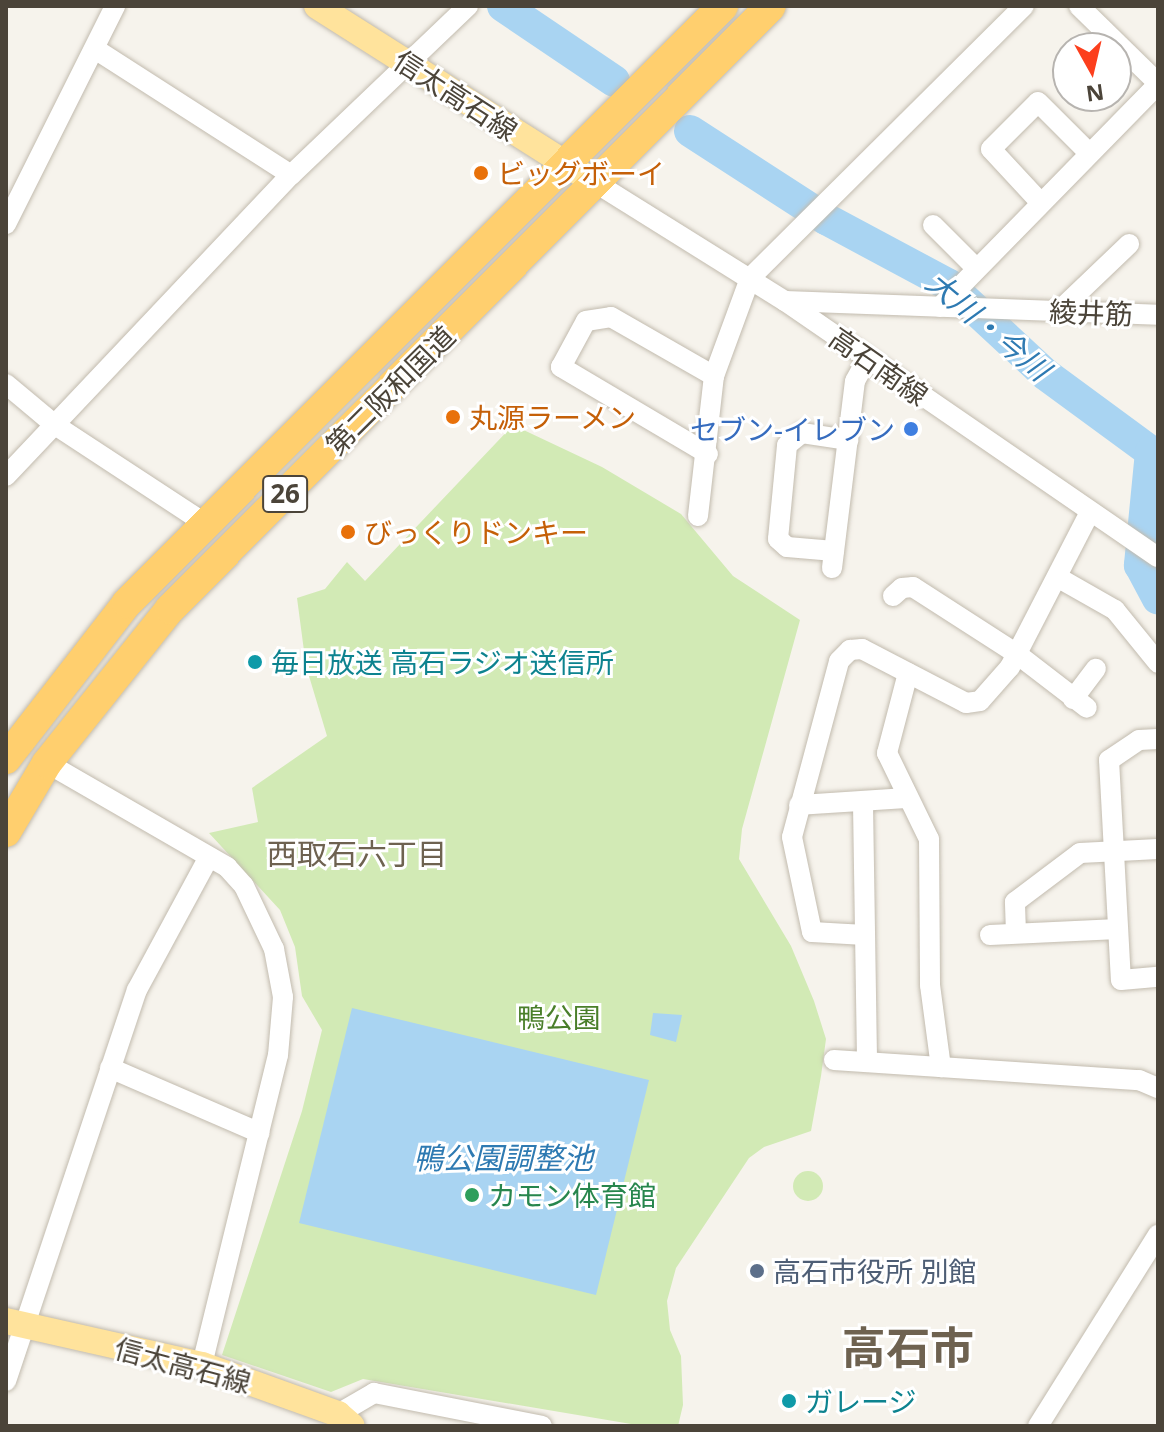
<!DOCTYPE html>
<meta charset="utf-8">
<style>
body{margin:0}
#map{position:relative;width:1164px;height:1432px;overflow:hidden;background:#f6f3ec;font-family:"Noto Sans","Noto Sans JP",sans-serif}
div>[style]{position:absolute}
.green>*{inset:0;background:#d2eab5}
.round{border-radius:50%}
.water>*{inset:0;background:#a9d4f2}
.river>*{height:32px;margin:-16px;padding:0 16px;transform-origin:16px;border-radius:16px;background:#a9d4f2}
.roads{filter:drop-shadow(0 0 2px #c2bbae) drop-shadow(0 0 2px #c2bbae)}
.minor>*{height:20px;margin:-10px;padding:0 10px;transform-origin:10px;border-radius:10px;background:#fff}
.major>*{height:26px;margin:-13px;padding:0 13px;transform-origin:13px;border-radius:13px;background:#ffe39c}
.highway>*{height:30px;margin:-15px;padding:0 15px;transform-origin:15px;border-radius:15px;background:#ffcf6e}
.dots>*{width:22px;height:22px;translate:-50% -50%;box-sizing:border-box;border:4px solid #fff;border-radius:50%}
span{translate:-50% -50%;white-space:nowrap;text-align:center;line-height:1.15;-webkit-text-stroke:6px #fff;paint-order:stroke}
.shield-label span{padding:2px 6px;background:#fff;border:2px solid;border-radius:6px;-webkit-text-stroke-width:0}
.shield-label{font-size:26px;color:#4b4439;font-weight:700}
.street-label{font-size:28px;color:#4b4439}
.food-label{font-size:28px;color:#c56008}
.left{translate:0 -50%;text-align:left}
.shop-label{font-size:28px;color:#366cbe}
.right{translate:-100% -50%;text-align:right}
.culture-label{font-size:28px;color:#0d838f}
.park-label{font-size:28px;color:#4a7f2a}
.leisure-label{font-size:28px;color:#27864d}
.service-label{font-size:28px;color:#4e5e75}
.water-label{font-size:30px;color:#2e7ab2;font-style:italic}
.neighbourhood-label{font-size:30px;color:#6e6250}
.town-label{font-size:44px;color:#6e6250;font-weight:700}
.frame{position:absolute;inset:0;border:8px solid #4b4439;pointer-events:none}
.north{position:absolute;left:1052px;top:32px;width:80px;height:80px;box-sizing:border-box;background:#fff;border:2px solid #b7b4b0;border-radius:50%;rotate:172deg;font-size:22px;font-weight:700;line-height:32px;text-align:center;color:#4b4439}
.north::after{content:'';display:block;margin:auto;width:28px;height:36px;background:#fc3f1d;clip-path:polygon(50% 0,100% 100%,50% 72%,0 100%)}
</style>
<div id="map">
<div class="green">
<i style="clip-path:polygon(513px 425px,602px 467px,681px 514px,733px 576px,800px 620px,742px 829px,739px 859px,791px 946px,814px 1001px,826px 1039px,821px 1076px,811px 1131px,764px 1147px,749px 1158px,676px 1268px,667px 1301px,670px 1330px,681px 1356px,683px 1405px,678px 1426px,643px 1426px,363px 1379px,331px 1392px,222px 1355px,302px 1111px,322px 1030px,302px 996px,295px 947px,280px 910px,209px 833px,258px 822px,252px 788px,327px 736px,306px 666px,297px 598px,325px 589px,347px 562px,365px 581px)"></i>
<i class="round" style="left:793px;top:1171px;width:30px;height:30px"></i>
</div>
<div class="water">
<i style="clip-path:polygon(352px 1008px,649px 1080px,596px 1295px,299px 1223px)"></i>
<i style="clip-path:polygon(653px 1013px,682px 1015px,676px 1042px,650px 1035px)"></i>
</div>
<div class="river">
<i style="left:503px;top:6px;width:134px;rotate:34deg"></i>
<i style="left:690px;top:131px;width:162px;rotate:32.9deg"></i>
<i style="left:826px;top:219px;width:140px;rotate:28.2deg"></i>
<i style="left:949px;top:285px;width:131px;rotate:42.8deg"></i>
<i style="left:1045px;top:374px;width:132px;rotate:36.3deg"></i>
<i style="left:1151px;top:452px;width:114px;rotate:95.6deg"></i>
<i style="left:1140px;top:565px;width:38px;rotate:62deg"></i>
</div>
<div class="roads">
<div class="minor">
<i style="left:1079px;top:6px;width:110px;rotate:44.3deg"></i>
<i style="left:95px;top:49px;width:233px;rotate:32.7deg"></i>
<i style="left:596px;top:183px;width:223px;rotate:32deg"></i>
<i style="left:785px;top:301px;width:452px;rotate:34.5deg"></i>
<i style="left:1040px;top:202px;width:72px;rotate:-132.8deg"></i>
<i style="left:991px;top:149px;width:66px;rotate:-45deg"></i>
<i style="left:1038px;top:102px;width:72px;rotate:45deg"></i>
<i style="left:6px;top:224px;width:244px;rotate:-63.4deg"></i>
<i style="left:933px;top:225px;width:59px;rotate:45deg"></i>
<i style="left:785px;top:301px;width:373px;rotate:2.1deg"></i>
<i style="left:940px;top:307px;width:312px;rotate:-45.6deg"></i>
<i style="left:1059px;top:311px;width:97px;rotate:-43.7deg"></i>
<i style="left:6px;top:384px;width:64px;rotate:39.9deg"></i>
<i style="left:55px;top:425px;width:178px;rotate:33.3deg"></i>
<i style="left:708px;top:454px;width:171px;rotate:-149.4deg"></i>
<i style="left:561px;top:367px;width:52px;rotate:-61.5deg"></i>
<i style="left:586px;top:321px;width:25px;rotate:-9deg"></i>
<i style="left:611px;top:317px;width:119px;rotate:29.8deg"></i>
<i style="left:6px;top:476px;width:415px;rotate:-46.6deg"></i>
<i style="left:291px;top:175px;width:245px;rotate:-43.7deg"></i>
<i style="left:698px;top:516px;width:141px;rotate:-83.5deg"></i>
<i style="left:714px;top:376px;width:104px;rotate:-69.8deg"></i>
<i style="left:750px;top:278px;width:386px;rotate:-44.8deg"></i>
<i style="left:834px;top:551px;width:47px;rotate:-175.1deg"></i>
<i style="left:787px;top:547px;width:12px;rotate:-138deg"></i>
<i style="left:778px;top:539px;width:94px;rotate:-84.5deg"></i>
<i style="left:787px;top:445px;width:19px;rotate:-39deg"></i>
<i style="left:802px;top:433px;width:47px;rotate:8.7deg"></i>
<i style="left:832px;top:568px;width:188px;rotate:-83deg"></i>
<i style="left:855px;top:381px;width:26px;rotate:-61deg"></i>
<i style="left:1057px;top:577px;width:67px;rotate:29.6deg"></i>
<i style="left:1115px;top:610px;width:68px;rotate:50.9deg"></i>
<i style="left:893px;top:596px;width:12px;rotate:-42deg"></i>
<i style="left:902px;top:588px;width:11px;rotate:-5deg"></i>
<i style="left:913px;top:587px;width:124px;rotate:32.8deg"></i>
<i style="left:1017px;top:654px;width:88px;rotate:37.6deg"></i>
<i style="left:908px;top:673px;width:83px;rotate:104.7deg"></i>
<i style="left:887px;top:753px;width:96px;rotate:64deg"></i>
<i style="left:929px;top:839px;width:146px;rotate:89.6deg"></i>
<i style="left:930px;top:985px;width:83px;rotate:82.4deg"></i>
<i style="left:1073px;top:699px;width:38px;rotate:-53deg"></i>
<i style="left:1158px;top:739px;width:19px;rotate:177deg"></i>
<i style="left:1139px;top:740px;width:36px;rotate:146deg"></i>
<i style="left:1109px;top:760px;width:220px;rotate:86.9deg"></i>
<i style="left:1121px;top:980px;width:37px;rotate:-5deg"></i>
<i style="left:47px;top:763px;width:208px;rotate:30deg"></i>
<i style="left:227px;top:867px;width:25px;rotate:48deg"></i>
<i style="left:244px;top:886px;width:70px;rotate:64.5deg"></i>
<i style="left:274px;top:949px;width:49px;rotate:79.4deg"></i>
<i style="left:283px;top:997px;width:58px;rotate:94.9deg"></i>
<i style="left:278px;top:1055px;width:319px;rotate:103.8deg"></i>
<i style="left:863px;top:804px;width:258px;rotate:89.1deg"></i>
<i style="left:799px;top:805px;width:109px;rotate:-3.7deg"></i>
<i style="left:1016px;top:933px;width:31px;rotate:-92deg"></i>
<i style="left:1015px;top:902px;width:81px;rotate:-37deg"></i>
<i style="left:1080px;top:853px;width:78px;rotate:-2.9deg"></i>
<i style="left:865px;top:935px;width:53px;rotate:-176.8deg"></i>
<i style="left:812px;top:932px;width:97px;rotate:-101.9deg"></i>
<i style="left:792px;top:837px;width:182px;rotate:-75deg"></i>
<i style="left:839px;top:661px;width:16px;rotate:-45deg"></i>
<i style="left:850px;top:650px;width:12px;rotate:-5deg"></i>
<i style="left:862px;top:649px;width:117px;rotate:27.4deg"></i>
<i style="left:966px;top:703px;width:14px;rotate:-8deg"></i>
<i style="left:980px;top:701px;width:45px;rotate:-48.6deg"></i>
<i style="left:1010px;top:667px;width:174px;rotate:-62.7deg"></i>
<i style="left:990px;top:935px;width:128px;rotate:-2.7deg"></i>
<i style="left:834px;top:1060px;width:306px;rotate:3.8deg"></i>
<i style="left:1139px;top:1080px;width:21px;rotate:23deg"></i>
<i style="left:110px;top:1068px;width:163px;rotate:23.4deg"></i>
<i style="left:6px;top:1381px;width:412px;rotate:-71.5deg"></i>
<i style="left:137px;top:990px;width:151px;rotate:-61.6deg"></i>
<i style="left:338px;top:1414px;width:42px;rotate:-30.3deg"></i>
<i style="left:374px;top:1393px;width:171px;rotate:11.1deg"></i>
<i style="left:1038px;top:1426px;width:226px;rotate:-57.9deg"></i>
</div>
<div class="major">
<i style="left:317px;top:6px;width:330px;rotate:32.4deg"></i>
<i style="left:6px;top:1321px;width:201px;rotate:12.7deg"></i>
<i style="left:202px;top:1365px;width:145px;rotate:19.8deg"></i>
<i style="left:338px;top:1414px;width:18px;rotate:41deg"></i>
</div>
<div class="highway">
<i style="left:6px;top:759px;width:197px;rotate:-52.2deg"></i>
<i style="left:127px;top:603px;width:844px;rotate:-45.05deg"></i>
<i style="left:6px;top:832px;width:80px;rotate:-59.3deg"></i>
<i style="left:47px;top:763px;width:197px;rotate:-51.4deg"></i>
<i style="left:170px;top:609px;width:851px;rotate:-45.1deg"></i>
</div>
</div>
<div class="dots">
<i style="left:481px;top:173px;background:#e8710a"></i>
<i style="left:453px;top:417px;background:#e8710a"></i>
<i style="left:911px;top:429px;background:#3f7fe0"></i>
<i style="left:348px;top:532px;background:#e8710a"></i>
<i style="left:255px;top:662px;background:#0f9aa8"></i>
<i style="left:472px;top:1195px;background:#2e9e5b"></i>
<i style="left:757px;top:1271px;background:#5c6f8a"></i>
<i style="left:789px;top:1401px;background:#0f9aa8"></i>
</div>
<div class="shield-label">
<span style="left:285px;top:494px">26</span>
</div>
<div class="street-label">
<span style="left:456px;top:95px;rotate:33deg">信太高石線</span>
<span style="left:1091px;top:312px;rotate:2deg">綾井筋</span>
<span style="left:879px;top:366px;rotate:35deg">高石南線</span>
<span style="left:390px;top:390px;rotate:-45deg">第二阪和国道</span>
<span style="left:183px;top:1365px;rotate:15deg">信太高石線</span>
</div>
<div class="food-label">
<span class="left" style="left:497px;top:173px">ビッグボーイ</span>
<span class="left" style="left:469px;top:417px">丸源ラーメン</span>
<span class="left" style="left:364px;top:532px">びっくりドンキー</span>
</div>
<div class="shop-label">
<span class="right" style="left:895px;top:429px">セブン-イレブン</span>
</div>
<div class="culture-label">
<span class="left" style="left:271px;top:662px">毎日放送 高石ラジオ送信所</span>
<span class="left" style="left:805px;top:1401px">ガレージ</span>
</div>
<div class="park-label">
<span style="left:559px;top:1017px">鴨公園</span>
</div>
<div class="leisure-label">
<span class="left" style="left:488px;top:1195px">カモン体育館</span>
</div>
<div class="service-label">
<span class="left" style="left:773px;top:1271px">高石市役所 別館</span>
</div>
<div class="water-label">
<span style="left:988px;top:326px;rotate:40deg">大川・今川</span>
<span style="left:503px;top:1158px">鴨公園調整池</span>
</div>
<div class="neighbourhood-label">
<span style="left:357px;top:854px">西取石六丁目</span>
</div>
<div class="town-label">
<span style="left:908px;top:1347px">高石市</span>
</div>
<div class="frame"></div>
<div class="north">N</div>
</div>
